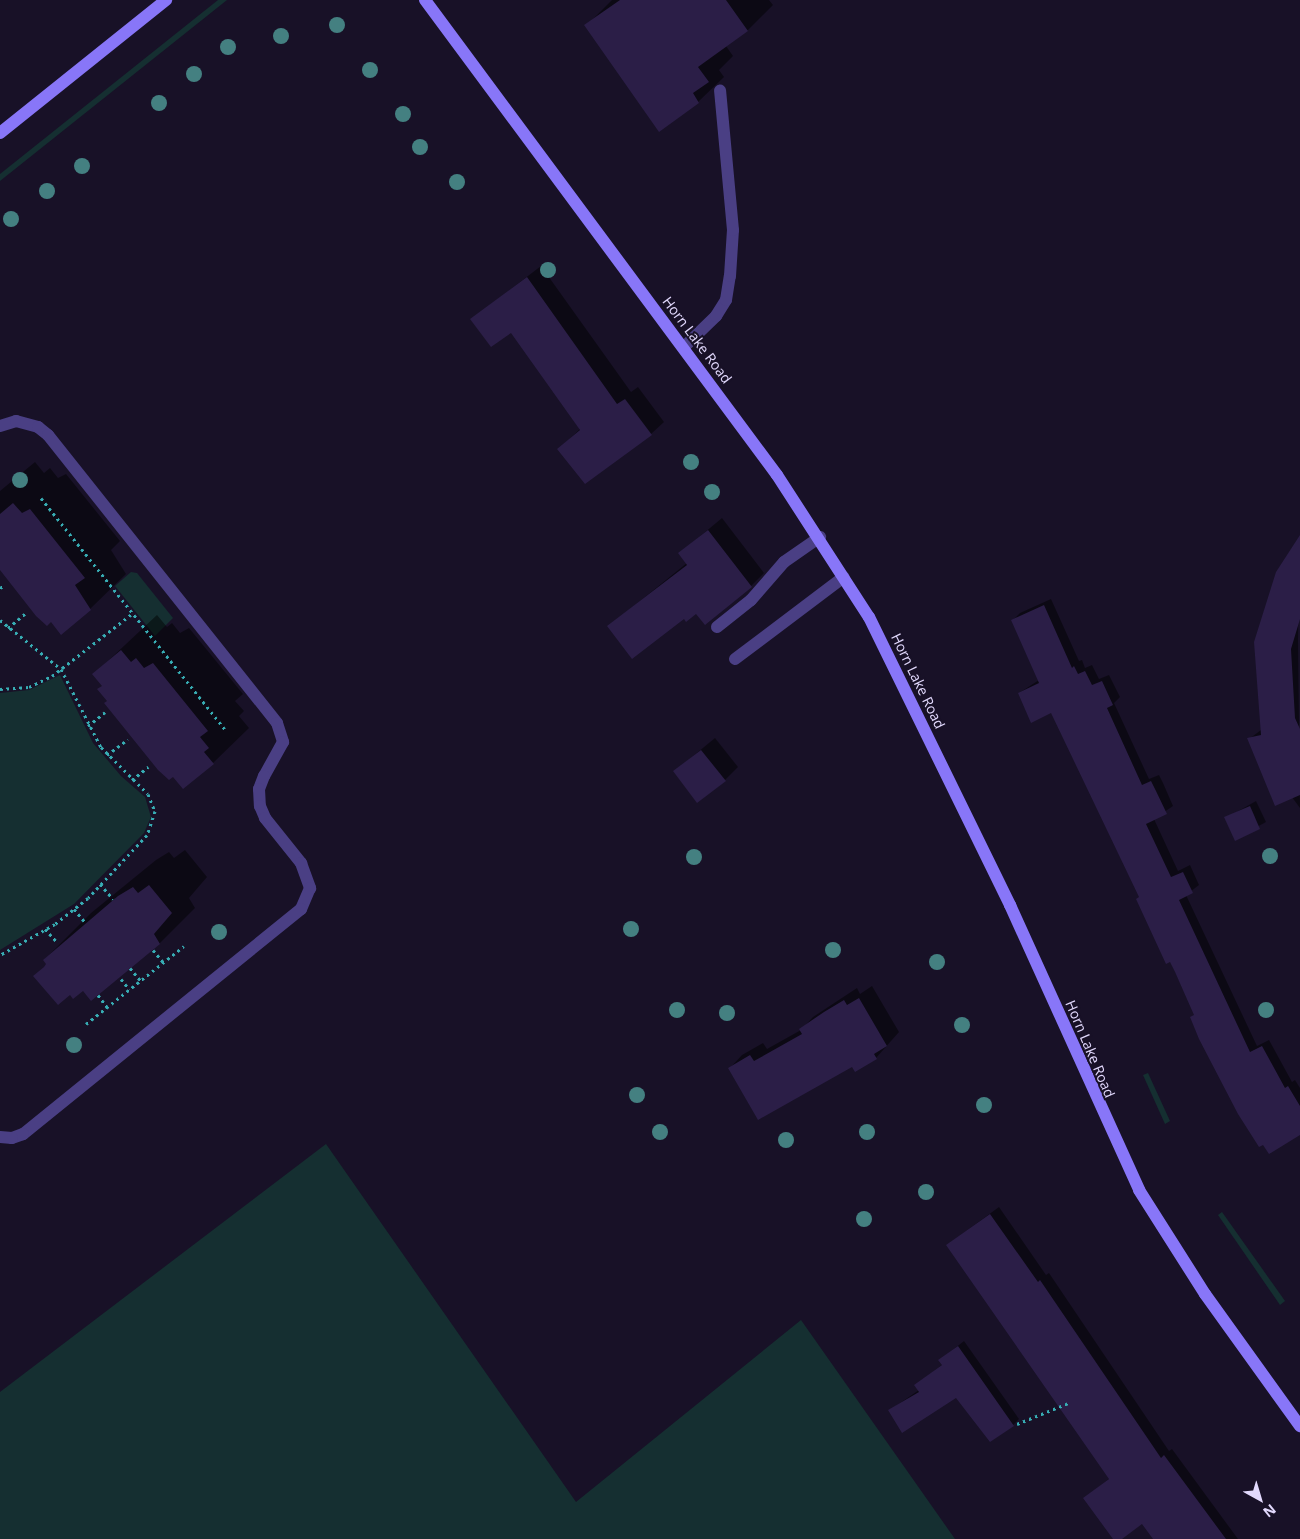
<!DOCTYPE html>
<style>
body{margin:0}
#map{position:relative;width:1300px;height:1539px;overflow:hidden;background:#181127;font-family:"Open Sans",sans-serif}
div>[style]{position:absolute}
.green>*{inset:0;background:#152f31}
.shadow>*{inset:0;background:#0007}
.building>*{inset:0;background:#2b1e47}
.path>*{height:3px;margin-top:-1.5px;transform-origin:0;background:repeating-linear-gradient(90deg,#37adb4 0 2.5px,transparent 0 6.5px)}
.lane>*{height:12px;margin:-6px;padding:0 6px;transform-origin:6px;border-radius:6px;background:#4a3f84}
.secondary>*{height:12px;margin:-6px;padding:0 6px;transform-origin:6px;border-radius:6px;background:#8876f8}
.trees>*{width:16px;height:16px;margin:-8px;border-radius:50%;background:#448081}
span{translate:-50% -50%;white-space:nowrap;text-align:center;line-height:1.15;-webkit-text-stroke:4px #181127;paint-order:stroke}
.street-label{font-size:14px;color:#e2d9fd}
.north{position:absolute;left:1235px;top:1474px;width:50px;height:50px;-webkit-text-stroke:4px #181127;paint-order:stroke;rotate:141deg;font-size:14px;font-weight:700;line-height:20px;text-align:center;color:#e2d9fd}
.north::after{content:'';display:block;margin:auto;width:18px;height:22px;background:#e2d9fd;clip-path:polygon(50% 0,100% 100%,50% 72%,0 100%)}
</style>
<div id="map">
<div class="green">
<i style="clip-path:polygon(218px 0,227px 0,0 181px,0 174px)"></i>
<i style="clip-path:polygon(131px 572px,137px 573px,173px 618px,155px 636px,115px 586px)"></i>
<i style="clip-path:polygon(60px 675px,93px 743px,121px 776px,145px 797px,151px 817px,144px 833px,74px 904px,0 950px,0 693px,29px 690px)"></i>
<i style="clip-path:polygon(1148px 1073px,1170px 1121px,1165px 1124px,1143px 1075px)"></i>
<i style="clip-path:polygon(326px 1144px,576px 1502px,801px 1320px,955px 1539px,0 1539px,0 1392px)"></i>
<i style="clip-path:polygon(1222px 1212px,1285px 1301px,1280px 1305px,1218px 1215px)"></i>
</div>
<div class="shadow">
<i style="clip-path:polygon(612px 0,769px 0,773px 5px,748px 30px,726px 46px,733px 56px,719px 70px,724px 77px,698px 102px,659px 131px,586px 26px)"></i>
<i style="clip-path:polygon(541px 266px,631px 392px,638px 387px,664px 422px,651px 434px,559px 449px,580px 429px,511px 331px,472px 319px)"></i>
<i style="clip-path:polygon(35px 462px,44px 473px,50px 468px,58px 478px,66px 474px,120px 541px,111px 550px,126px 574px,90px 609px,0 566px,0 491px)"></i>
<i style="clip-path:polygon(722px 518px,764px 573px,751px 586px,705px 624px,696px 612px,684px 618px,609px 626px,687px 563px,680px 553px)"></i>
<i style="clip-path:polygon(1300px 536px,1298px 640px,1300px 808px,1249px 739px,1261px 730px)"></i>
<i style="clip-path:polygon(1051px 599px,1079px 661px,1082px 660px,1085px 668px,1092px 665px,1099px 679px,1109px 675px,1120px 697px,1114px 703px,1149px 779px,1159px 775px,1163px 783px,1173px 806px,1154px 819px,1178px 871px,1190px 865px,1199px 885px,1186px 895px,1257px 1046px,1269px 1040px,1292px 1082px,1295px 1080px,1300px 1088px,1300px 1134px,1195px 1014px,1052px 711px,1019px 693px,1039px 680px,1013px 620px,1020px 613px)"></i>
<i style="clip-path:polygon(157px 615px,167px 627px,172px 623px,180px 633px,189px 628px,243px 694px,235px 701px,244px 711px,239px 716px,249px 728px,213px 763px,108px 701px,103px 685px,94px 674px)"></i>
<i style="clip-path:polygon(715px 738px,738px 767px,725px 780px,675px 771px)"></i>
<i style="clip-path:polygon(1256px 801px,1266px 822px,1235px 839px,1226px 818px)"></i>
<i style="clip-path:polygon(185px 850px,207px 877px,189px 898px,195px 908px,159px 944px,83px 989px,44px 960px,91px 913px,156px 860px,169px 852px,174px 858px)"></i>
<i style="clip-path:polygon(872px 986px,899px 1032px,876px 1058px,852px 1065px,730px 1068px,742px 1055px,763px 1043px,767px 1049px,801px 1030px,813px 1017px,857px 988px,860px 994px)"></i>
<i style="clip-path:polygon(999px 1207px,1046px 1275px,1049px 1273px,1169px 1451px,1172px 1449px,1238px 1539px,1154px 1539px,1142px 1522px,1115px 1539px,1085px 1498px,1110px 1478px,947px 1245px)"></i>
<i style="clip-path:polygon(964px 1341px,1019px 1419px,1013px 1425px,956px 1397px,890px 1410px,919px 1390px,916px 1385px,943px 1364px,940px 1360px)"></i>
</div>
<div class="building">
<i style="clip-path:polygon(620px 0,726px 0,748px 31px,698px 67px,709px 82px,693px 93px,699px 103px,659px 132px,584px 25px)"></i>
<i style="clip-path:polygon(527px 277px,617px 404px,625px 399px,652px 435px,585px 484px,557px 449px,580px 430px,511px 333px,491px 347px,470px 319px)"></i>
<i style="clip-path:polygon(13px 503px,22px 513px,30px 509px,85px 578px,75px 585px,91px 610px,61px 635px,51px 622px,47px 626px,36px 616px,0 570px,0 514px)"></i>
<i style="clip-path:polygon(708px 530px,752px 587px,705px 625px,696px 614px,686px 622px,684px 619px,632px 659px,607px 626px,687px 565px,678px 553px)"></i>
<i style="clip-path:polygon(1300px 535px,1300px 619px,1291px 649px,1295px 718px,1300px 729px,1300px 795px,1275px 806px,1247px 738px,1261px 735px,1254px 642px,1276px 572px)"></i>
<i style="clip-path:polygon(1044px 605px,1072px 668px,1074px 666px,1078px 674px,1085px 671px,1092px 685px,1102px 681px,1113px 705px,1107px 708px,1142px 785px,1151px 781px,1156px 791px,1167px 814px,1146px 824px,1171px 877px,1183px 872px,1193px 893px,1179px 900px,1250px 1052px,1262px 1046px,1285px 1088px,1288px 1086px,1300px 1106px,1300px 1135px,1269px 1154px,1263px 1145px,1259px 1147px,1238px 1114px,1199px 1039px,1190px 1017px,1194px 1015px,1175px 972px,1170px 962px,1166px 964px,1136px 899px,1139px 897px,1051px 713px,1031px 723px,1018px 693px,1039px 683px,1011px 620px)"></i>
<i style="clip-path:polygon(121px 650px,131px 662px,136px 658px,144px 668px,153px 663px,208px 731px,200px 737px,209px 748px,204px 752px,214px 764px,183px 789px,173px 777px,169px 780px,158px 770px,104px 703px,107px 701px,97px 689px,102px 686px,92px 674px)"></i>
<i style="clip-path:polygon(701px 750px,726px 781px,697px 803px,673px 771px)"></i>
<i style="clip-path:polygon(1250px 806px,1260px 829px,1235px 841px,1224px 817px)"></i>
<i style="clip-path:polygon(149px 885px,172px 913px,154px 934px,160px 944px,91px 1001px,83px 991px,73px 999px,70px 995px,58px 1005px,33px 976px,44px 967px,46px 964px,43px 960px,118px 896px,133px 887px,138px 893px)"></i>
<i style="clip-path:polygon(859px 998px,887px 1046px,874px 1054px,877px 1059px,855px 1072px,852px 1067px,758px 1120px,728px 1068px,750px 1055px,754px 1061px,802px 1034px,799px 1029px,824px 1012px,844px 1000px,847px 1005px)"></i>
<i style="clip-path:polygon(990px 1214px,1038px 1282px,1040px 1280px,1161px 1458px,1164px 1455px,1226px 1539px,1153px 1539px,1142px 1524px,1122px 1539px,1113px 1539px,1083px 1498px,1109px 1479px,946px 1245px)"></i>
<i style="clip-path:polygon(958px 1346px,1014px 1426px,990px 1442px,956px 1398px,902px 1433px,888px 1410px,919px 1392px,914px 1385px,942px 1365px,938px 1360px)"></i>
</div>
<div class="path">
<i style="left:41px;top:498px;width:295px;rotate:51.5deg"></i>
<i style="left:0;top:588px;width:6px;rotate:-31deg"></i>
<i style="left:0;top:620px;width:78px;rotate:38.8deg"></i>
<i style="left:61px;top:669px;width:88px;rotate:62.9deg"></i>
<i style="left:101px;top:747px;width:66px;rotate:45deg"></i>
<i style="left:148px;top:794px;width:18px;rotate:68deg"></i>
<i style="left:155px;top:811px;width:25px;rotate:108deg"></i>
<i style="left:147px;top:835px;width:86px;rotate:133.1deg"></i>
<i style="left:88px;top:898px;width:42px;rotate:141.8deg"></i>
<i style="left:55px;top:924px;width:63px;rotate:150.6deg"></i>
<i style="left:8px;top:628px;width:25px;rotate:-40deg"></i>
<i style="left:0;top:689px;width:29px;rotate:-4deg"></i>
<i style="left:29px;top:687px;width:25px;rotate:-26deg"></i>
<i style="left:52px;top:676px;width:103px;rotate:-37.9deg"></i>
<i style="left:88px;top:726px;width:22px;rotate:-39deg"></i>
<i style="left:107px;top:755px;width:26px;rotate:-37deg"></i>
<i style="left:132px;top:780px;width:21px;rotate:-39deg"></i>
<i style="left:100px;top:884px;width:20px;rotate:49deg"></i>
<i style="left:74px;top:909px;width:16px;rotate:50deg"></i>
<i style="left:45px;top:929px;width:18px;rotate:47deg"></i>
<i style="left:153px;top:950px;width:16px;rotate:50deg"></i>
<i style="left:130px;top:968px;width:16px;rotate:50deg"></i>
<i style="left:121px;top:979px;width:13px;rotate:51deg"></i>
<i style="left:98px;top:995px;width:15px;rotate:53deg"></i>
<i style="left:86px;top:1024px;width:125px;rotate:-38.5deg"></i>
<i style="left:1017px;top:1424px;width:58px;rotate:-22.2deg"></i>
</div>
<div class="lane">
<i style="left:684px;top:347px;width:45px;rotate:-44.1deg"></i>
<i style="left:716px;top:316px;width:19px;rotate:-58deg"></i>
<i style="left:726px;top:300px;width:24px;rotate:-81deg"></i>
<i style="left:730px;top:276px;width:46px;rotate:-86.3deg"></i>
<i style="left:733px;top:230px;width:140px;rotate:-95.3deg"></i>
<i style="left:0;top:426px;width:17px;rotate:-17deg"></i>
<i style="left:16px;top:421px;width:23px;rotate:15deg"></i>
<i style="left:38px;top:427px;width:13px;rotate:39deg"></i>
<i style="left:48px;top:435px;width:368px;rotate:51.5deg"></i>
<i style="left:277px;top:723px;width:20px;rotate:72deg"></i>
<i style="left:283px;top:742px;width:39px;rotate:119deg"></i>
<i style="left:264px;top:776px;width:14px;rotate:111deg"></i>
<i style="left:259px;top:789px;width:17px;rotate:87deg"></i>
<i style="left:260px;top:806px;width:13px;rotate:67deg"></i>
<i style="left:265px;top:818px;width:58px;rotate:51.3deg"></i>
<i style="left:301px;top:863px;width:27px;rotate:70deg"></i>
<i style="left:310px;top:888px;width:23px;rotate:113deg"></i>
<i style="left:301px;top:909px;width:358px;rotate:141deg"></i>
<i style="left:23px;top:1134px;width:12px;rotate:160deg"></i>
<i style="left:12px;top:1138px;width:12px;rotate:-175deg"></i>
<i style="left:717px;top:627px;width:43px;rotate:-38.5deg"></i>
<i style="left:751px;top:600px;width:50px;rotate:-49deg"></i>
<i style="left:784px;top:562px;width:44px;rotate:-34.8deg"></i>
<i style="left:735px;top:659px;width:136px;rotate:-37deg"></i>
</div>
<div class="secondary">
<i style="left:425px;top:0;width:591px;rotate:53.46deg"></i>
<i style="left:777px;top:475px;width:169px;rotate:57.1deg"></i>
<i style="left:869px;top:617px;width:321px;rotate:63.9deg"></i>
<i style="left:1010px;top:905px;width:313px;rotate:65.6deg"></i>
<i style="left:1139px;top:1190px;width:123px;rotate:57.6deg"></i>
<i style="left:1205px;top:1294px;width:163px;rotate:54.3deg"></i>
<i style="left:0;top:133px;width:213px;rotate:-38.7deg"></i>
</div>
<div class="trees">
<i style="left:337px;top:25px"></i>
<i style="left:281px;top:36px"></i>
<i style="left:228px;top:47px"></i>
<i style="left:370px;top:70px"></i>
<i style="left:194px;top:74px"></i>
<i style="left:159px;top:103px"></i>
<i style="left:403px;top:114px"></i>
<i style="left:420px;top:147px"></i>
<i style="left:82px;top:166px"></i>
<i style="left:457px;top:182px"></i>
<i style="left:47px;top:191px"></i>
<i style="left:11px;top:219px"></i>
<i style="left:548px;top:270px"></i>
<i style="left:691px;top:462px"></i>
<i style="left:20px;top:480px"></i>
<i style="left:712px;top:492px"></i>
<i style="left:1270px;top:856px"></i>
<i style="left:694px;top:857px"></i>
<i style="left:631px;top:929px"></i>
<i style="left:219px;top:932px"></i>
<i style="left:833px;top:950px"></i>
<i style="left:937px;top:962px"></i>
<i style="left:677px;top:1010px"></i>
<i style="left:1266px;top:1010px"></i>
<i style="left:727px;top:1013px"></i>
<i style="left:962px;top:1025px"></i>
<i style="left:74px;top:1045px"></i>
<i style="left:637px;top:1095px"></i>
<i style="left:984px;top:1105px"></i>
<i style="left:660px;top:1132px"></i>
<i style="left:867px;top:1132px"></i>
<i style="left:786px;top:1140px"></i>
<i style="left:926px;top:1192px"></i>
<i style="left:864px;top:1219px"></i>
</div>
<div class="street-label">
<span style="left:697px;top:340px;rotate:53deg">Horn Lake Road</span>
<span style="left:918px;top:681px;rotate:64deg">Horn Lake Road</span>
<span style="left:1090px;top:1049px;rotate:67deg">Horn Lake Road</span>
</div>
<div class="north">N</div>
</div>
